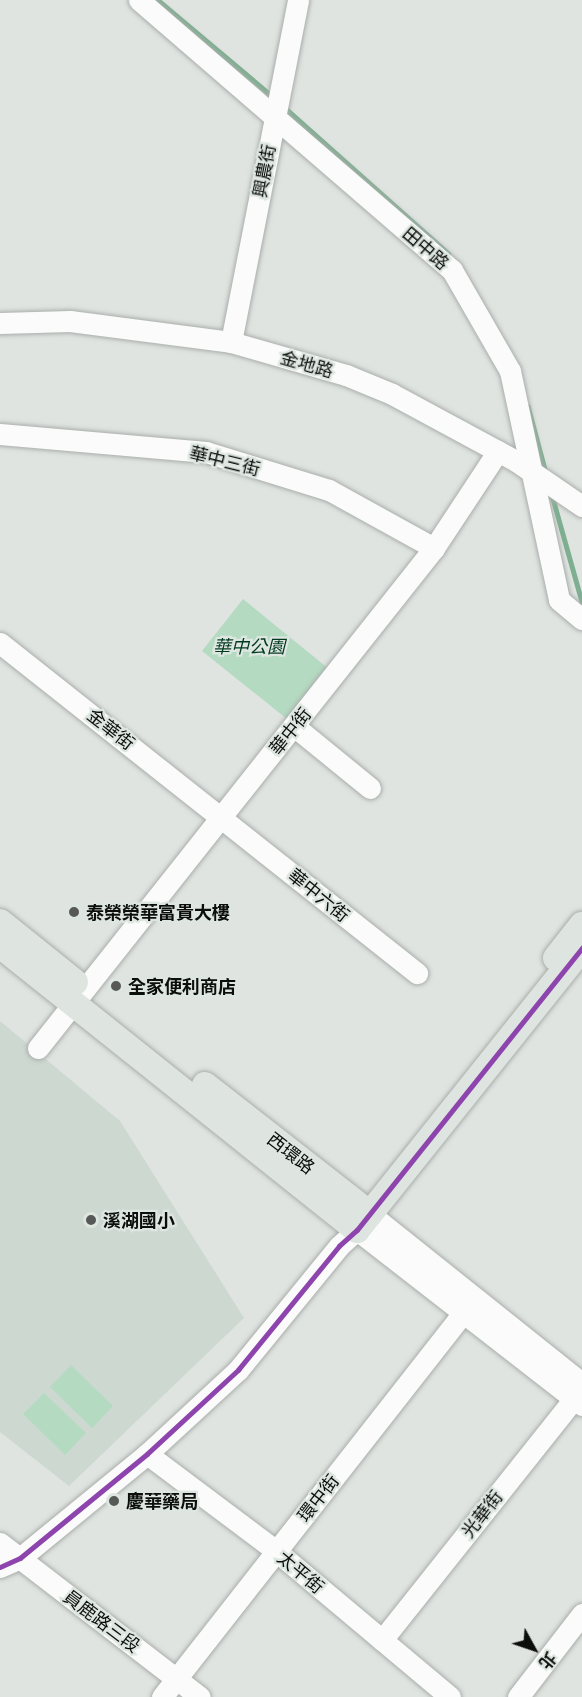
<!DOCTYPE html>
<meta charset="utf-8">
<style>
body{margin:0}
#map{position:relative;width:582px;height:1697px;overflow:hidden;background:#dfe4e1;font-family:"PT Serif","Noto Sans TC",serif}
div>[style]{position:absolute}
.built>*{inset:0;background:#cdd8d1}
.green>*{inset:0;background:#b5dac2}
.stream>*{height:4.5px;margin:-2.25px;padding:0 2.25px;transform-origin:2.25px;border-radius:2.25px;background:#7daf90}
.roads{filter:drop-shadow(0 0 2px #aaaeab) drop-shadow(0 0 2px #aaaeab)}
.minor>*{height:21px;margin:-10.5px;padding:0 10.5px;transform-origin:10.5px;border-radius:10.5px;background:#fafbfa}
.major>*{height:26px;margin:-13px;padding:0 13px;transform-origin:13px;border-radius:13px;background:#dee4e0}
.bus-1>*{height:4.5px;margin:-2.25px;padding:0 2.25px;transform-origin:2.25px;border-radius:2.25px;background:#8e44ad}
.dots>*{width:16px;height:16px;translate:-50% -50%;box-sizing:border-box;border:3px solid #dde6e0;border-radius:50%}
span{translate:-50% -50%;white-space:nowrap;text-align:center;line-height:1.15;-webkit-text-stroke:4.5px #dde6e0;paint-order:stroke}
.street-label{font-size:18px;color:#0c0e0c}
.park-label{font-size:18px;color:#00391d;font-style:italic}
.poi-label{font-size:18px;color:#0c0e0c;font-weight:700}
.left{translate:0 -50%;text-align:left}
.north{position:absolute;left:504px;top:1619px;width:60px;height:60px;-webkit-text-stroke:4px #dde6e0;paint-order:stroke;rotate:130deg;font-size:16px;font-weight:700;line-height:24px;text-align:center;color:#0c0e0c}
.north::after{content:'';display:block;margin:auto;width:21px;height:27px;background:#0c0e0c;clip-path:polygon(50% 0,100% 100%,50% 72%,0 100%)}
</style>
<div id="map">
<div class="built">
<i style="clip-path:polygon(0 1021px,120px 1121px,244px 1318px,69px 1486px,0 1432px)"></i>
</div>
<div class="green">
<i style="clip-path:polygon(243px 599px,329px 669px,287px 719px,202px 651px)"></i>
<i style="clip-path:polygon(71px 1365px,113px 1406px,92px 1428px,50px 1387px)"></i>
<i style="clip-path:polygon(44px 1393px,86px 1433px,65px 1455px,23px 1414px)"></i>
</div>
<div class="stream">
<i style="left:158px;top:0;width:150px;rotate:40.1deg"></i>
<i style="left:284px;top:107px;width:220px;rotate:41.7deg"></i>
<i style="left:528px;top:406px;width:69px;rotate:75deg"></i>
<i style="left:552px;top:495px;width:111px;rotate:74.3deg"></i>
</div>
<div class="roads">
<div class="minor">
<i style="left:139px;top:0;width:413px;rotate:40.8deg"></i>
<i style="left:452px;top:270px;width:116px;rotate:60.1deg"></i>
<i style="left:510px;top:371px;width:234px;rotate:77.9deg"></i>
<i style="left:559px;top:600px;width:30px;rotate:40deg"></i>
<i style="left:0;top:323px;width:70px;rotate:-1.6deg"></i>
<i style="left:70px;top:321px;width:162px;rotate:7.4deg"></i>
<i style="left:231px;top:342px;width:120px;rotate:16deg"></i>
<i style="left:346px;top:375px;width:50px;rotate:22.4deg"></i>
<i style="left:392px;top:394px;width:141px;rotate:28.4deg"></i>
<i style="left:516px;top:461px;width:80px;rotate:34.3deg"></i>
<i style="left:231px;top:342px;width:349px;rotate:-78.9deg"></i>
<i style="left:0;top:434px;width:207px;rotate:5deg"></i>
<i style="left:206px;top:452px;width:129px;rotate:17.2deg"></i>
<i style="left:329px;top:490px;width:120px;rotate:28.9deg"></i>
<i style="left:0;top:643px;width:532px;rotate:38.36deg"></i>
<i style="left:294px;top:726px;width:98px;rotate:39.2deg"></i>
<i style="left:38px;top:1048px;width:638px;rotate:-51.62deg"></i>
<i style="left:434px;top:548px;width:116px;rotate:-56.6deg"></i>
<i style="left:370px;top:1214px;width:271px;rotate:38.6deg"></i>
<i style="left:147px;top:1454px;width:161px;rotate:36.9deg"></i>
<i style="left:276px;top:1551px;width:227px;rotate:40deg"></i>
<i style="left:0;top:1543px;width:252px;rotate:37.6deg"></i>
<i style="left:0;top:1567px;width:22px;rotate:-24deg"></i>
<i style="left:20px;top:1558px;width:164px;rotate:-39.3deg"></i>
<i style="left:147px;top:1454px;width:124px;rotate:-42.7deg"></i>
<i style="left:238px;top:1370px;width:160px;rotate:-50.8deg"></i>
<i style="left:339px;top:1246px;width:24px;rotate:-42deg"></i>
<i style="left:357px;top:1230px;width:285px;rotate:37.9deg"></i>
<i style="left:382px;top:1640px;width:321px;rotate:-51.5deg"></i>
<i style="left:162px;top:1697px;width:506px;rotate:-51.91deg"></i>
<i style="left:518px;top:1697px;width:105px;rotate:-52.4deg"></i>
</div>
<div class="major">
<i style="left:0;top:922px;width:96px;rotate:38.7deg"></i>
<i style="left:0;top:945px;width:457px;rotate:38.6deg"></i>
<i style="left:357px;top:1230px;width:361px;rotate:-51.4deg"></i>
<i style="left:556px;top:958px;width:42px;rotate:-51.8deg"></i>
<i style="left:205px;top:1085px;width:209px;rotate:38deg"></i>
</div>
</div>
<div class="bus-1">
<i style="left:0;top:1567px;width:22px;rotate:-24deg"></i>
<i style="left:20px;top:1558px;width:164px;rotate:-39.3deg"></i>
<i style="left:147px;top:1454px;width:124px;rotate:-42.7deg"></i>
<i style="left:238px;top:1370px;width:160px;rotate:-50.8deg"></i>
<i style="left:339px;top:1246px;width:24px;rotate:-42deg"></i>
<i style="left:357px;top:1230px;width:361px;rotate:-51.4deg"></i>
</div>
<div class="dots">
<i style="left:74px;top:912px;background:#565957"></i>
<i style="left:116px;top:986px;background:#565957"></i>
<i style="left:91px;top:1220px;background:#565957"></i>
<i style="left:114px;top:1501px;background:#565957"></i>
</div>
<div class="street-label">
<span style="left:264px;top:171px;rotate:-79deg">興農街</span>
<span style="left:426px;top:248px;rotate:41deg">田中路</span>
<span style="left:307px;top:364px;rotate:16deg">金地路</span>
<span style="left:225px;top:461px;rotate:14deg">華中三街</span>
<span style="left:111px;top:729px;rotate:38deg">金華街</span>
<span style="left:290px;top:731px;rotate:-51deg">華中街</span>
<span style="left:319px;top:895px;rotate:39deg">華中六街</span>
<span style="left:291px;top:1153px;rotate:38deg">西環路</span>
<span style="left:318px;top:1498px;rotate:-52deg">環中街</span>
<span style="left:482px;top:1514px;rotate:-52deg">光華街</span>
<span style="left:301px;top:1572px;rotate:40deg">太平街</span>
<span style="left:102px;top:1621px;rotate:37deg">員鹿路三段</span>
</div>
<div class="park-label">
<span style="left:249px;top:646px">華中公園</span>
</div>
<div class="poi-label">
<span class="left" style="left:86px;top:912px">泰榮榮華富貴大樓</span>
<span class="left" style="left:128px;top:986px">全家便利商店</span>
<span class="left" style="left:103px;top:1220px">溪湖國小</span>
<span class="left" style="left:126px;top:1501px">慶華藥局</span>
</div>
<div class="north">北</div>
</div>
